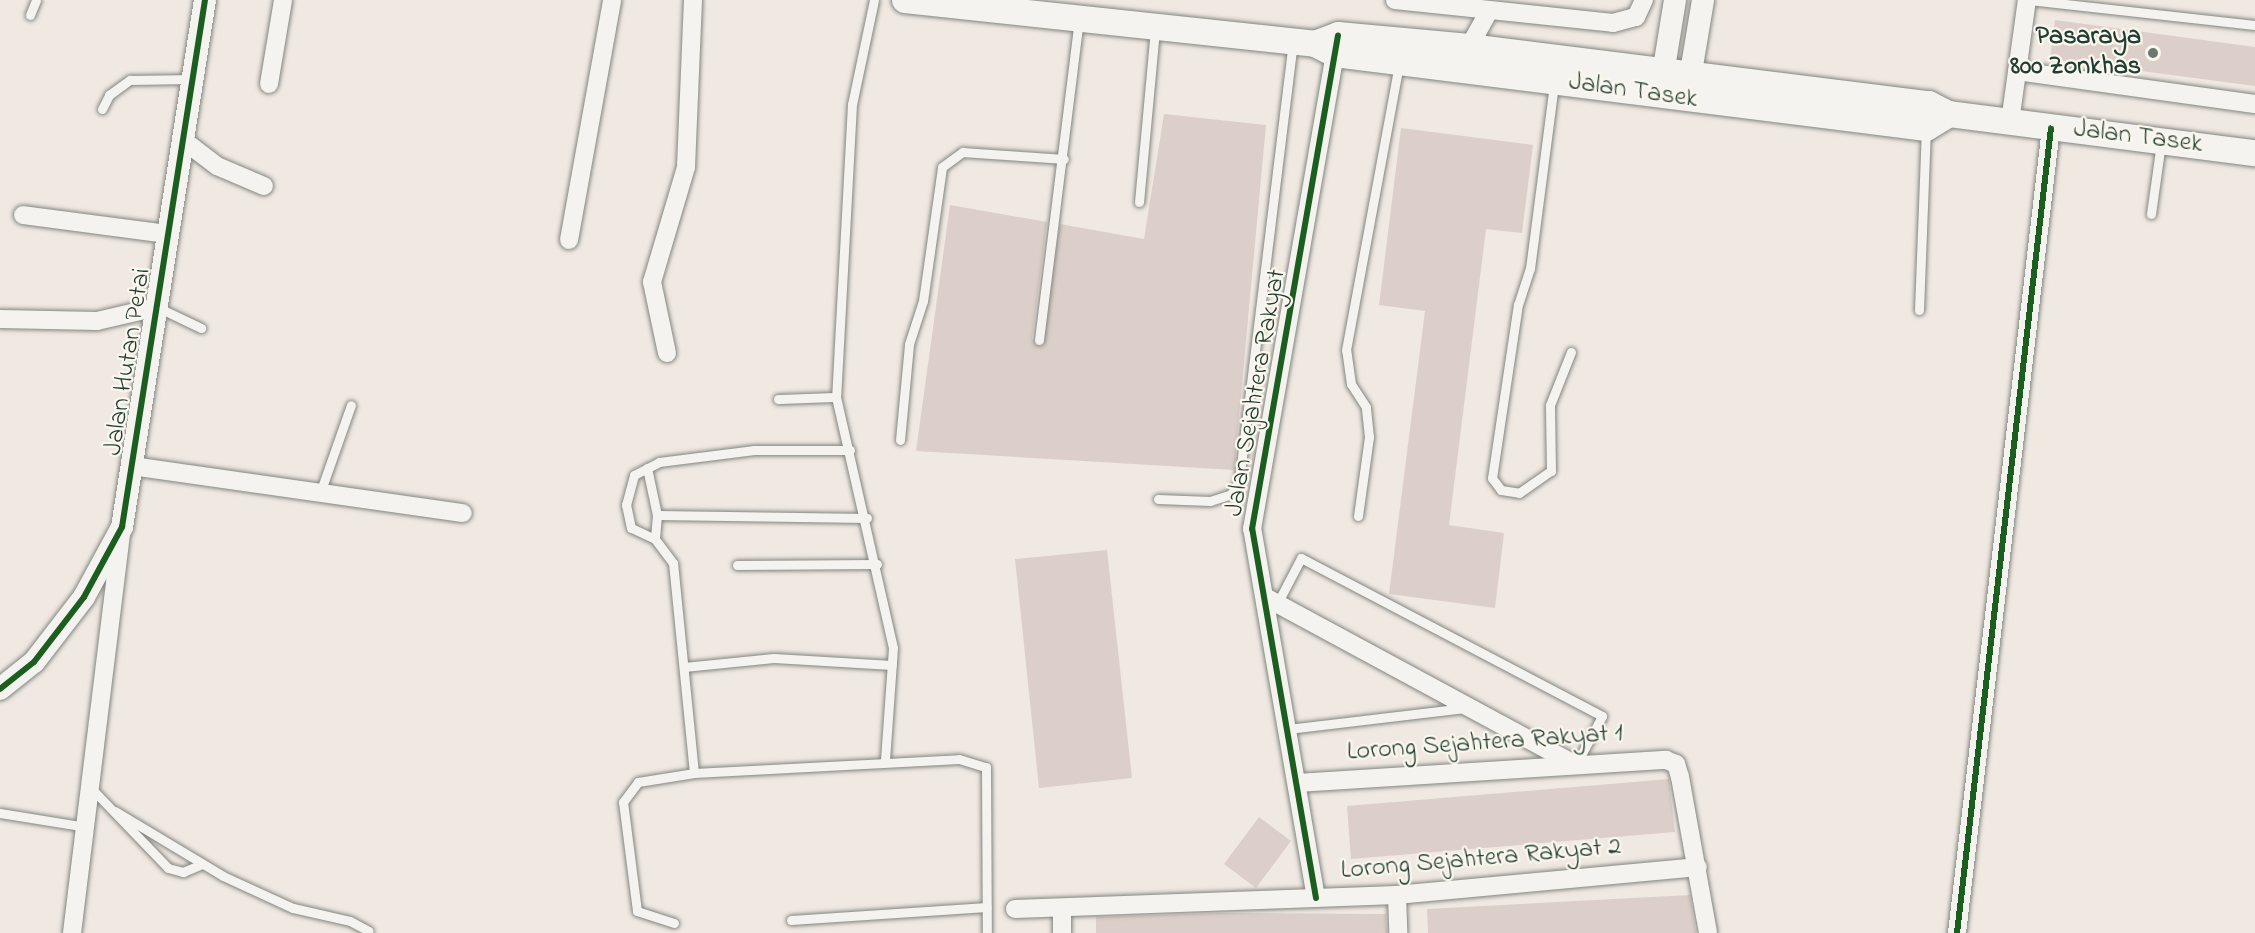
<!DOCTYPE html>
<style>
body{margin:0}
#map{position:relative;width:2255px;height:933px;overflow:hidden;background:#f0e9e2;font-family:"Indie Flower",sans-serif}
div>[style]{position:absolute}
.building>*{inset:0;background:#dccfc9}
.roads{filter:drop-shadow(0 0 2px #838580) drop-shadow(0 0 2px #838580)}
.service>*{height:9px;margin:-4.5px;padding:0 4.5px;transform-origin:4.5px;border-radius:4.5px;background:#f5f3ef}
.minor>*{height:18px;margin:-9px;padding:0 9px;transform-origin:9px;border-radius:9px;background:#f5f3ef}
.tertiary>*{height:22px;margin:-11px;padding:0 11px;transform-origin:11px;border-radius:11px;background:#f5f3ef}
.secondary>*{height:26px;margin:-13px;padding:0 13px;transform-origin:13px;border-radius:13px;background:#f5f3ef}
.cycleway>*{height:6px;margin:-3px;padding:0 3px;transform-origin:3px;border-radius:3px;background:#1b5e20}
.dots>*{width:16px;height:16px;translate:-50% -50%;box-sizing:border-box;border:3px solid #fbf7ec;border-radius:50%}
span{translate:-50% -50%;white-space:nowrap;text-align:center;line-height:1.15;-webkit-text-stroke:4.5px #fbf7ec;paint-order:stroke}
.poi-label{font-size:26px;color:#1f3d34;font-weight:700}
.right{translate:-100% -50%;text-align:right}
.street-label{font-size:26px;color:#1f3d34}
</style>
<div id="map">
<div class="building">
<i style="clip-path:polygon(2055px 20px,2255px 47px,2255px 86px,2050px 59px)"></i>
<i style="clip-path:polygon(1164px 114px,1266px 125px,1234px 470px,916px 451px,950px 205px,1047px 222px,1032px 339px,1041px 346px,1060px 224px,1144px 239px)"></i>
<i style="clip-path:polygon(1401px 128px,1533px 145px,1522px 233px,1486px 229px,1449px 525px,1504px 533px,1495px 608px,1389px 594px,1425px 311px,1379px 305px)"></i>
<i style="clip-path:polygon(1107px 550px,1132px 778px,1039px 788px,1015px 559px)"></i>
<i style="clip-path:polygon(1669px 779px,1675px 832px,1351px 859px,1347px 806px)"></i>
<i style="clip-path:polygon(1259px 817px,1291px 841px,1256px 888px,1224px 864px)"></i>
<i style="clip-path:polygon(1690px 895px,1696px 933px,1428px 933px,1427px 909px)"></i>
<i style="clip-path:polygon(1219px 913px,1386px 914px,1387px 933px,1096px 933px,1096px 917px)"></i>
</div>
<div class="roads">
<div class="service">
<i style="left:874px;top:0;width:106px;rotate:101.9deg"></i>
<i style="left:852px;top:104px;width:293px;rotate:93.1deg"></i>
<i style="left:836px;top:397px;width:257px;rotate:77.2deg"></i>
<i style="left:893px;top:648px;width:112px;rotate:94.1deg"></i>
<i style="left:2029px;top:0;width:227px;rotate:6.3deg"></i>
<i style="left:30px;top:15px;width:16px;rotate:-68deg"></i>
<i style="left:1554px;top:84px;width:186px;rotate:97.4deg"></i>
<i style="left:1530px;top:268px;width:38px;rotate:108deg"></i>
<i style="left:1518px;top:304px;width:176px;rotate:98.5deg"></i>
<i style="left:1492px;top:478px;width:15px;rotate:53deg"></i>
<i style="left:1501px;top:490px;width:18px;rotate:9deg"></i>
<i style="left:1519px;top:493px;width:39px;rotate:-35deg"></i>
<i style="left:1551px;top:471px;width:66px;rotate:-90.9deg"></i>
<i style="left:1550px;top:405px;width:57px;rotate:-68.4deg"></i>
<i style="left:102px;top:109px;width:16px;rotate:-63deg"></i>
<i style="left:109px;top:95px;width:26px;rotate:-36deg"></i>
<i style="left:130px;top:80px;width:63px;rotate:-0.9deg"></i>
<i style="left:1139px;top:202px;width:175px;rotate:-84.7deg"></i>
<i style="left:2151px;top:214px;width:72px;rotate:-82deg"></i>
<i style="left:157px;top:307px;width:49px;rotate:25.5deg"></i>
<i style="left:1919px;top:310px;width:180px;rotate:-87.8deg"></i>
<i style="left:1039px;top:340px;width:322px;rotate:-82.9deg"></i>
<i style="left:778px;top:399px;width:58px;rotate:-2deg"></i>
<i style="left:900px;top:440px;width:96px;rotate:-84.6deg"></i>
<i style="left:909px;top:344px;width:45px;rotate:-72deg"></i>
<i style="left:923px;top:301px;width:135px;rotate:-81.9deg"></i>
<i style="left:942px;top:167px;width:26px;rotate:-36deg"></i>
<i style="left:963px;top:152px;width:101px;rotate:4deg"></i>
<i style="left:647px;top:468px;width:48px;rotate:78deg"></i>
<i style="left:657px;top:515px;width:24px;rotate:95deg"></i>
<i style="left:320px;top:493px;width:93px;rotate:-70.6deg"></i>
<i style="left:1158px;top:499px;width:52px;rotate:2.2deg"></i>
<i style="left:1210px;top:501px;width:22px;rotate:-18deg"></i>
<i style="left:1231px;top:494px;width:15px;rotate:-58deg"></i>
<i style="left:1239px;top:481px;width:442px;rotate:-83deg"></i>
<i style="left:657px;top:515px;width:210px;rotate:0.8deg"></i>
<i style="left:1358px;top:516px;width:80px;rotate:-82.1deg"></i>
<i style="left:1369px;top:437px;width:30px;rotate:-96deg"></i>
<i style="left:1366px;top:407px;width:27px;rotate:-123deg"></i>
<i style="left:1351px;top:384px;width:34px;rotate:-98deg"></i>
<i style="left:1346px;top:350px;width:291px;rotate:-79.5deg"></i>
<i style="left:737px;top:565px;width:140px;rotate:-0.4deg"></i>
<i style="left:1277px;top:604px;width:52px;rotate:-62.4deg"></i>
<i style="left:1301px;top:558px;width:340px;rotate:27.7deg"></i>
<i style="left:1602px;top:716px;width:51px;rotate:118.1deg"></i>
<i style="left:684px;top:667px;width:90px;rotate:-5.7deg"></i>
<i style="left:774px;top:658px;width:118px;rotate:3.4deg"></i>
<i style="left:1288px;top:729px;width:176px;rotate:-6.8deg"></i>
<i style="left:694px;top:773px;width:211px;rotate:-95.7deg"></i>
<i style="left:673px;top:563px;width:30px;rotate:-127deg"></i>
<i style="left:655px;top:539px;width:26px;rotate:-155deg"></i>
<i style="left:631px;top:528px;width:24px;rotate:-102deg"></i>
<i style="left:626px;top:505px;width:31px;rotate:-75deg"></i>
<i style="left:634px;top:475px;width:28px;rotate:-27deg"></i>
<i style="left:659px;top:462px;width:96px;rotate:-7.2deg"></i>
<i style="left:754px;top:450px;width:96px"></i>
<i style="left:91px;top:788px;width:111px;rotate:46.1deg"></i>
<i style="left:168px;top:868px;width:16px;rotate:15deg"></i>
<i style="left:183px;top:872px;width:21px;rotate:-23deg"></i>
<i style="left:115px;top:811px;width:126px;rotate:31deg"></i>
<i style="left:223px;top:876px;width:77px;rotate:24.6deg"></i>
<i style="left:293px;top:908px;width:58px;rotate:12.8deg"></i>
<i style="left:350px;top:921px;width:21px;rotate:28deg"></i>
<i style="left:0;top:813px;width:87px;rotate:9.2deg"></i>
<i style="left:791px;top:920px;width:196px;rotate:-3.8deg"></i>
<i style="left:674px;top:923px;width:39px;rotate:-162deg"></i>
<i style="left:637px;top:911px;width:110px;rotate:-97.3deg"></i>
<i style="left:623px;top:802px;width:25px;rotate:-53deg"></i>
<i style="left:638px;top:782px;width:57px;rotate:-9.1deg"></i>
<i style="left:694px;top:773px;width:265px;rotate:-3deg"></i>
<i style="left:959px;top:759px;width:28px;rotate:17deg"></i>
<i style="left:986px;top:767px;width:166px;rotate:89.7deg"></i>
</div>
<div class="minor">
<i style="left:1395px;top:0;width:219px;rotate:6deg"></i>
<i style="left:1613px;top:23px;width:24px;rotate:-15deg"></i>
<i style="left:1636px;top:17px;width:19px;rotate:-65deg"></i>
<i style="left:1469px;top:47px;width:41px;rotate:-60.9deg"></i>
<i style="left:2017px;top:71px;width:240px;rotate:7.9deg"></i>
<i style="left:269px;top:84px;width:85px;rotate:-80.5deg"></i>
<i style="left:2010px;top:122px;width:123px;rotate:-82.1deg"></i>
<i style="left:183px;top:140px;width:43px;rotate:37.4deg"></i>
<i style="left:217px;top:166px;width:51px;rotate:23.1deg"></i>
<i style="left:23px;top:215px;width:146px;rotate:7.5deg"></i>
<i style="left:569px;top:240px;width:244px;rotate:-79.8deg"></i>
<i style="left:0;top:319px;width:97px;rotate:1.2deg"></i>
<i style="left:97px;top:321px;width:62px;rotate:-13.1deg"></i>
<i style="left:667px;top:353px;width:73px;rotate:-101.9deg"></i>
<i style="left:652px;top:282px;width:120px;rotate:-73.5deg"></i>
<i style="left:686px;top:167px;width:167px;rotate:-87.6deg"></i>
<i style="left:132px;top:466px;width:334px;rotate:8.1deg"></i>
<i style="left:1265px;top:597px;width:347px;rotate:28.4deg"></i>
<i style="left:1297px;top:783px;width:370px;rotate:-3.6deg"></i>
<i style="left:1666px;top:760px;width:11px;rotate:22deg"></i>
<i style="left:1676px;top:764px;width:14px;rotate:73deg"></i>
<i style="left:1680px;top:777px;width:158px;rotate:79.8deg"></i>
<i style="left:1397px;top:895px;width:38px;rotate:88deg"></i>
<i style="left:1316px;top:898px;width:375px;rotate:-99.8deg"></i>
<i style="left:1252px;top:529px;width:493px;rotate:-80.1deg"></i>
<i style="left:1015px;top:909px;width:382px;rotate:-2.1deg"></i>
<i style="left:1397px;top:895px;width:302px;rotate:-5.3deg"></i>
<i style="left:72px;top:933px;width:401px;rotate:-83deg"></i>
<i style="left:1062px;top:933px;width:25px;rotate:-90deg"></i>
<i style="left:1957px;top:933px;width:810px;rotate:-83.34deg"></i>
</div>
<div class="tertiary">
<i style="left:1663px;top:74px;width:75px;rotate:-80.8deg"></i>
<i style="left:1690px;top:78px;width:79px;rotate:-80.5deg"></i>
<i style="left:0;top:689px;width:43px;rotate:-38.5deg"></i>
<i style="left:34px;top:662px;width:82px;rotate:-52.4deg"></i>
<i style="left:84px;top:597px;width:80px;rotate:-61.5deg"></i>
<i style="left:122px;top:527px;width:533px;rotate:-81.05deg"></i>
</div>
<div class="secondary">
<i style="left:905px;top:0;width:412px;rotate:6.1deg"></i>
<i style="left:1315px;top:44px;width:22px;rotate:27deg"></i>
<i style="left:1335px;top:54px;width:596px;rotate:7.14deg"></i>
<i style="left:1926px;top:128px;width:27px;rotate:-31deg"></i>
<i style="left:1315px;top:44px;width:25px;rotate:-21deg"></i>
<i style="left:1338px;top:35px;width:132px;rotate:5.2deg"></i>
<i style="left:1469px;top:47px;width:464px;rotate:7.1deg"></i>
<i style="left:1929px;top:104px;width:22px;rotate:27deg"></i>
<i style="left:1949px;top:114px;width:308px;rotate:7.3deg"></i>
</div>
</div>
<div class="cycleway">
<i style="left:0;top:689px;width:43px;rotate:-38.5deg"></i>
<i style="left:34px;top:662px;width:82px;rotate:-52.4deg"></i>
<i style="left:84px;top:597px;width:80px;rotate:-61.5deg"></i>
<i style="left:122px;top:527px;width:533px;rotate:-81.05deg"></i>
<i style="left:1316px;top:898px;width:375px;rotate:-99.8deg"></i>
<i style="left:1252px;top:529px;width:501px;rotate:-80.12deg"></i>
<i style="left:1957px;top:933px;width:810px;rotate:-83.34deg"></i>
</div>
<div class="dots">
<i style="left:2153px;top:53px;background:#687971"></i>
</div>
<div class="poi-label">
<span class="right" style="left:2141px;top:53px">Pasaraya<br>800 Zonkhas</span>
</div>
<div class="street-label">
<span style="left:1633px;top:92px;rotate:8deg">Jalan Tasek</span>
<span style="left:2138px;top:138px;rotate:7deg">Jalan Tasek</span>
<span style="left:129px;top:362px;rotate:-81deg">Jalan Hutan Petai</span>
<span style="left:1257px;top:393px;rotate:-80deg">Jalan Sejahtera Rakyat</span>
<span style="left:1485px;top:744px;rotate:-4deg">Lorong Sejahtera Rakyat 1</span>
<span style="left:1481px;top:860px;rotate:-5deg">Lorong Sejahtera Rakyat 2</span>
</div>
</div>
